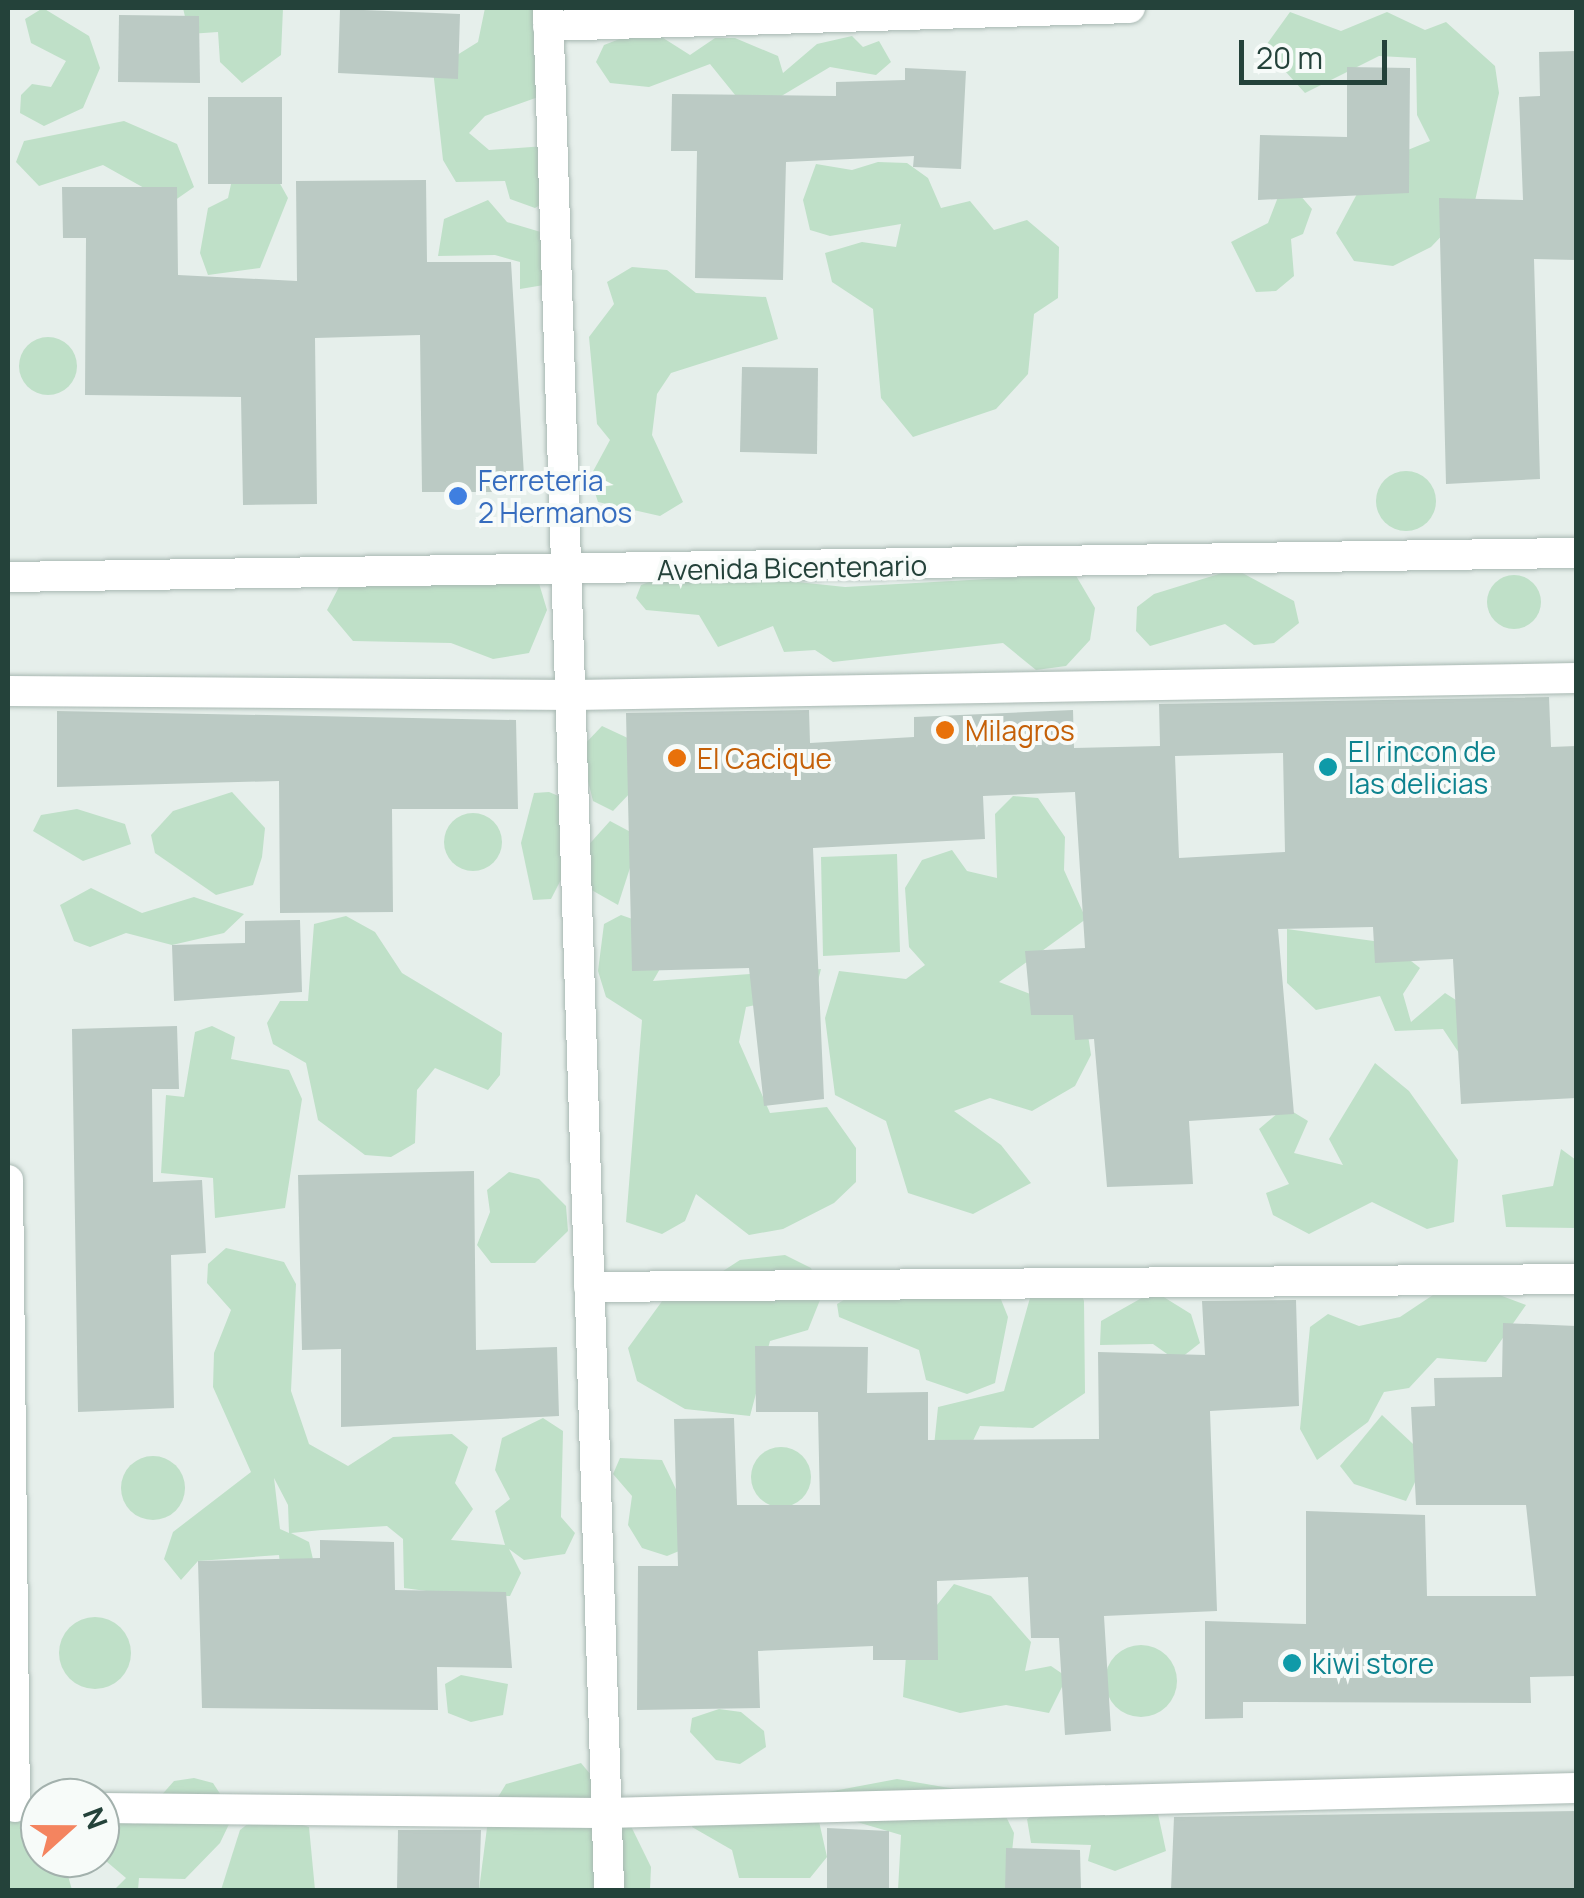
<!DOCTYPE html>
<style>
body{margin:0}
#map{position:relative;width:1584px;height:1898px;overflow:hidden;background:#e6efeb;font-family:Manrope,sans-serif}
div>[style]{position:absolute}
.green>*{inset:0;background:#bfe0c8}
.round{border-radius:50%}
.building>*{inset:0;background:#bbcac4}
.roads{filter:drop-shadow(0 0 2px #a8b8b2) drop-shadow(0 0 2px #a8b8b2)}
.minor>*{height:30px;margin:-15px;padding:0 15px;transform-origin:15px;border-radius:15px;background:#fff}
.dots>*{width:28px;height:28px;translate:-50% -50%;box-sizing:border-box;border:5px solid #f7fbf9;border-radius:50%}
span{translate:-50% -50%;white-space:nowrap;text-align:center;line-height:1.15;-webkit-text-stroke:8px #f7fbf9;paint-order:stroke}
.shop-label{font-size:28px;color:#366cbe}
.left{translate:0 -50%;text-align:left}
.street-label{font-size:28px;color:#24423a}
.food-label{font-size:28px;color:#c56008}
.culture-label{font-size:28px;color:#0d838f}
.frame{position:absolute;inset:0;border:10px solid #24423a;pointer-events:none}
.north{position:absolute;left:20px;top:1778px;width:100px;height:100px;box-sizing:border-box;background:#f7fbf9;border:2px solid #a3b1ad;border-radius:50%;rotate:69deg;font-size:28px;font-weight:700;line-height:40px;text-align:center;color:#24423a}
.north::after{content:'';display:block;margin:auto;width:35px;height:45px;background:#f4845f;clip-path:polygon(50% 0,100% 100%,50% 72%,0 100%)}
.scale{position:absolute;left:1239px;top:40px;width:148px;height:45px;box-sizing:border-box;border:5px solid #24423a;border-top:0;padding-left:12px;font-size:30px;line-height:35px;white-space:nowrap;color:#24423a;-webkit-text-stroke:8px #f7fbf9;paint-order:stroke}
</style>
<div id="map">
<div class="green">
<i style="clip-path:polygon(43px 8px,89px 36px,100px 68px,83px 108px,44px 126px,20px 113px,21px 95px,32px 84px,51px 87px,66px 61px,31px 43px,25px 19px)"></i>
<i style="clip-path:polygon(183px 8px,283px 8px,281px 55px,242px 83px,220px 62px,218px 32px,189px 34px)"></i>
<i style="clip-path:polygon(485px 8px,539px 8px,544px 95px,485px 116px,469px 133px,489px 150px,545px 146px,558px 194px,535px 208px,510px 199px,505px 181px,456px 182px,443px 160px,433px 70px,478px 42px)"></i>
<i style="clip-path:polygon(1290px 12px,1341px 31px,1387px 12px,1425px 30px,1446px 22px,1495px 66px,1499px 93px,1475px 201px,1431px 247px,1393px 266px,1354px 261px,1336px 233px,1373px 164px,1430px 141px,1417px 115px,1416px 58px,1379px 56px,1305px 93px,1264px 48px)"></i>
<i style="clip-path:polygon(630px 35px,660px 36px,690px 55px,715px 38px,735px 38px,778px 56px,783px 73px,817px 44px,852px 36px,863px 47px,879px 41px,891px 62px,876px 75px,830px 67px,763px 107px,744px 106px,710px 64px,649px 87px,610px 83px,596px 62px,604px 45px)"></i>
<i style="clip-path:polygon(124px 121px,177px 144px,194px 187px,171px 203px,103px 165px,39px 186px,16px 162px,24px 141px)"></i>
<i style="clip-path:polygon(878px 162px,907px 163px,928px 178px,941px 208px,970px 201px,994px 230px,1027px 220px,1059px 247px,1058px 298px,1034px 314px,1028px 374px,996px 409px,913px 437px,881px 398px,873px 309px,832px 282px,825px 253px,862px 242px,896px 247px,901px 224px,830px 236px,810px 230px,803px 200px,816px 164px,852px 170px)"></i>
<i style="clip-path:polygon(273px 171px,288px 198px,260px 268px,208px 275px,200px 253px,208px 208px,228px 198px,231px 184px)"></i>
<i style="clip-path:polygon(1299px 194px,1312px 209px,1303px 234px,1291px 239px,1294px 276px,1276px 291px,1256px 292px,1231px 242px,1268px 223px,1278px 197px)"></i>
<i style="clip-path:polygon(488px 200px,507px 222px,544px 233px,544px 285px,520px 289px,520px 262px,495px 255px,438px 256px,444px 219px)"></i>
<i style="clip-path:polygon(632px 267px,667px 270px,696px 293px,766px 297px,778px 339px,671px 373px,657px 394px,652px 435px,683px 502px,660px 516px,598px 502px,590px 477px,610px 440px,597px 424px,589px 337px,614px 304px,607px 282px)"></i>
<i class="round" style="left:19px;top:337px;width:58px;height:58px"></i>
<i class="round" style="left:1376px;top:471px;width:60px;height:60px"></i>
<i style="clip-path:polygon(1235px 569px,1294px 601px,1299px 623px,1274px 643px,1254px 645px,1225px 624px,1150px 646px,1136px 631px,1137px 607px,1154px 594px)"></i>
<i style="clip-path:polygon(535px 570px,547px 610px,529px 653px,493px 659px,451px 643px,353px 641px,327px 610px,341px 583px)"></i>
<i style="clip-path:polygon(682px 570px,845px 587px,1075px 574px,1095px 608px,1090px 640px,1066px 666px,1036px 670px,1003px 643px,833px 662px,815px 650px,784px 652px,773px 626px,718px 647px,699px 615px,646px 610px,636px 598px,641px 585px)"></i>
<i class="round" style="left:1487px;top:575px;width:54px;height:54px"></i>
<i style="clip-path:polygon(602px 726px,647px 747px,650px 772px,613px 811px,593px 801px,580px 749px)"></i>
<i style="clip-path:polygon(232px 792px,265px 828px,262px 857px,253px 885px,216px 895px,155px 853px,151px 835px,173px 811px)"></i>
<i style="clip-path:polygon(549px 792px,561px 797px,567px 868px,551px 899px,533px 900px,521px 843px,534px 793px)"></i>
<i style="clip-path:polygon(1013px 796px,1038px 798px,1065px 837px,1064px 870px,1086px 919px,999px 982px,1085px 1015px,1091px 1055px,1075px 1086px,1032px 1111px,990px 1098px,954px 1111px,1001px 1145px,1031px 1183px,973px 1214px,908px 1193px,886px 1121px,835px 1095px,825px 1018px,839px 971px,906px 979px,925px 965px,909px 947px,905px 888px,922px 860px,952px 850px,967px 871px,997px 878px,995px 814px)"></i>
<i style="clip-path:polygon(77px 809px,125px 824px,131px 844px,83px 861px,33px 831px,41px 815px)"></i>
<i class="round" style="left:444px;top:813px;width:58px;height:58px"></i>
<i style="clip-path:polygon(610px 821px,640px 837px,618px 905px,588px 888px,584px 850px)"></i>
<i style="clip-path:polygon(897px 854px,900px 952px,823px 956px,821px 857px)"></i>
<i style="clip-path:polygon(91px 888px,142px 913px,194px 897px,244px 914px,224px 933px,172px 945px,126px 933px,90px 947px,74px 941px,60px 905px)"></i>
<i style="clip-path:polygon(621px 915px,661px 929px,669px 953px,653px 981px,821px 969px,815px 993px,746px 1007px,739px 1042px,770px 1113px,827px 1107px,856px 1148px,856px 1182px,834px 1203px,783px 1229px,749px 1235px,696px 1194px,685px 1221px,662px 1234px,626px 1222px,642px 1020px,606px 997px,598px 971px,604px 924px)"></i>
<i style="clip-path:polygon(346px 916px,375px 932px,402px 973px,502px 1033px,500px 1075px,488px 1090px,435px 1068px,417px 1090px,415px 1143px,391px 1157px,365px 1155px,318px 1120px,306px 1063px,273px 1044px,267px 1023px,280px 1001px,308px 1001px,314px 924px)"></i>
<i style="clip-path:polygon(1287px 929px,1388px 943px,1420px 968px,1403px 994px,1411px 1022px,1445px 993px,1470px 1009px,1463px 1059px,1443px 1029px,1395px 1031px,1380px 996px,1316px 1010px,1287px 983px)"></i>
<i style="clip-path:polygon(212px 1026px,235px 1037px,231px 1059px,289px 1070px,302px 1099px,285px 1208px,215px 1218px,213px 1178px,161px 1173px,166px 1095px,184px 1097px,195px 1032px)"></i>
<i style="clip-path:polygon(1375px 1063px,1409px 1091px,1458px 1160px,1454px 1222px,1427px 1229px,1372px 1202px,1309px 1234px,1273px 1215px,1266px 1193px,1289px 1184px,1259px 1129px,1285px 1107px,1308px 1121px,1294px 1153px,1343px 1165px,1329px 1139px)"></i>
<i style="clip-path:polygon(1561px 1149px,1576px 1160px,1576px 1228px,1506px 1227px,1502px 1195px,1553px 1186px)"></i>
<i style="clip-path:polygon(509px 1172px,539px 1179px,566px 1206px,568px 1231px,535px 1263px,491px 1263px,477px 1245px,490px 1212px,487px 1190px)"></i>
<i style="clip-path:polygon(evenodd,226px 1248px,284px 1262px,296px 1284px,291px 1391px,309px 1444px,348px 1466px,393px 1437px,452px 1434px,468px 1447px,455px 1483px,473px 1509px,451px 1540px,505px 1545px,495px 1511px,510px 1499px,495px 1470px,502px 1438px,543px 1418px,563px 1431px,561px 1517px,575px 1533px,565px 1554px,524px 1560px,509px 1549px,521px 1573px,510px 1596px,456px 1595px,404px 1588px,403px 1539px,387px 1526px,322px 1530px,291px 1533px,309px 1542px,315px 1568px,284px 1602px,279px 1555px,198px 1561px,181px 1580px,164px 1559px,173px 1532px,251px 1472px,213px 1387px,214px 1353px,231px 1310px,207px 1283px,208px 1264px,226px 1248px,274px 1478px,288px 1505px,289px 1533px,280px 1529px,274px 1478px)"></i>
<i style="clip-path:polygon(785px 1255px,811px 1268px,822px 1295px,808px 1330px,770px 1341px,750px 1416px,685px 1409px,637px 1381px,628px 1348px,676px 1282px,700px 1286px,740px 1260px)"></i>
<i style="clip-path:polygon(1075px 1277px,1084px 1301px,1085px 1393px,1033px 1428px,980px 1426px,971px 1445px,934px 1446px,938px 1407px,1004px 1391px,1033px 1287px)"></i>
<i style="clip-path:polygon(1457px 1279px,1526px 1305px,1486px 1362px,1437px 1358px,1409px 1388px,1384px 1392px,1368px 1422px,1317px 1460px,1300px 1429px,1310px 1327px,1328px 1314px,1359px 1326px,1400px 1317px)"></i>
<i style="clip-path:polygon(874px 1282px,998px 1292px,1008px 1317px,995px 1383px,967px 1394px,926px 1380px,919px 1350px,839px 1317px,837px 1304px)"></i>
<i style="clip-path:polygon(1154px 1291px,1191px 1314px,1200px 1343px,1177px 1361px,1153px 1344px,1100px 1345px,1101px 1321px)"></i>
<i style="clip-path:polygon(1382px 1415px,1427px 1457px,1406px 1501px,1354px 1484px,1340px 1466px)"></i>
<i class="round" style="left:751px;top:1447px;width:60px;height:60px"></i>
<i class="round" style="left:121px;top:1456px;width:64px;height:64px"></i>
<i style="clip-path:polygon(620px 1458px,662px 1460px,685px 1508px,684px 1549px,667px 1556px,642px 1548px,628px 1525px,632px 1496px,613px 1474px)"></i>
<i style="clip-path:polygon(954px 1584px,991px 1596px,1031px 1642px,1025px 1671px,1051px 1666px,1067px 1677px,1049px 1713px,1006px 1705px,960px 1713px,903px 1697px,907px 1642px)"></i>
<i class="round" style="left:59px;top:1617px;width:72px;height:72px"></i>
<i class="round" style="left:1105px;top:1645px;width:72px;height:72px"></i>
<i style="clip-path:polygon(461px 1675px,508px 1684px,503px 1715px,471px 1722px,448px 1713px,445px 1684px)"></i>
<i style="clip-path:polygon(719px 1709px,741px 1712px,764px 1731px,766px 1747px,740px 1764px,716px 1760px,690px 1732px,692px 1718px)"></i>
<i style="clip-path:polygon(581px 1763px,627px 1818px,651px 1867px,650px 1890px,479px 1890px,489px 1812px,506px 1784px)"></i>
<i style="clip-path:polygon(194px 1778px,213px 1783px,226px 1803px,232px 1818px,220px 1843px,185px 1879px,139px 1878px,138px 1890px,114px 1890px,126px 1878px,100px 1856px,100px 1802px,110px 1820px,136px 1824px,174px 1781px)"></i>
<i style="clip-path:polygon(897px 1779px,996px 1796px,1014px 1833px,1008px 1890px,898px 1890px,901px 1835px,830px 1814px,828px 1792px)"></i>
<i style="clip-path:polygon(772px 1794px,816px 1808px,827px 1857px,810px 1878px,739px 1878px,732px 1850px,692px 1827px,703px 1797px)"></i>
<i style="clip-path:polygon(8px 1795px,47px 1798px,40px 1858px,63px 1858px,72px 1890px,8px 1890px)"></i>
<i style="clip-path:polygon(1052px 1806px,1158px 1814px,1166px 1851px,1115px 1871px,1088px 1861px,1091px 1845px,1031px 1843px,1027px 1819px)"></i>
<i style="clip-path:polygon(263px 1812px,309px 1827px,315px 1890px,221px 1890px,240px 1830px)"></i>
</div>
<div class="building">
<i style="clip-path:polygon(340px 9px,460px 14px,458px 79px,338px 73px)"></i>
<i style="clip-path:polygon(119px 15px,199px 16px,200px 83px,118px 82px)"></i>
<i style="clip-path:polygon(1576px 51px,1576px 260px,1534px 259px,1540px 479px,1446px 484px,1439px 198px,1523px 200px,1519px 97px,1540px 96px,1539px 52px)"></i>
<i style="clip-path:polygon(1347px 67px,1410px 68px,1409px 193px,1258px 200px,1260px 135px,1347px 137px)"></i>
<i style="clip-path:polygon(905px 68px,966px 71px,961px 169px,913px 167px,914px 156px,786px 162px,783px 280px,695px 278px,697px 151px,671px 151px,672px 94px,836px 96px,836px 82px,905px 80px)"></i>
<i style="clip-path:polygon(208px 97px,282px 97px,282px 184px,208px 184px)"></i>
<i style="clip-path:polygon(426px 180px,427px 262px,511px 262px,525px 492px,422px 492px,420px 335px,315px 338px,317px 504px,243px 505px,241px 397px,85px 395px,86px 238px,63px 238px,62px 187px,177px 187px,178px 275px,297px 281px,296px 181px)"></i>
<i style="clip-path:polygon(742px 367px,818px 368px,817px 454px,740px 452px)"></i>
<i style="clip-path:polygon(evenodd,1549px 697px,1551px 747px,1576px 746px,1576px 1098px,1461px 1104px,1453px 959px,1375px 963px,1373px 927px,1278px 929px,1294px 1114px,1189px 1121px,1193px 1184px,1107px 1187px,1094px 1039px,1075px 1040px,1073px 1015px,1031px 1015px,1025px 951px,1085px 948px,1075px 792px,983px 796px,985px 839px,813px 848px,824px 1099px,764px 1106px,749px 968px,632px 971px,626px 713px,809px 710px,810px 743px,914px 737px,914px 717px,1073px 710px,1074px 748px,1160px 746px,1159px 704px,1549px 697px,1283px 753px,1285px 852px,1179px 858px,1175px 756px,1283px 753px)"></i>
<i style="clip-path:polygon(57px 711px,516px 720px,518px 809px,392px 809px,393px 912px,280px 913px,279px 781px,57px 787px)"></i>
<i style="clip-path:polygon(300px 920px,302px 992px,174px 1001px,172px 945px,245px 943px,245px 921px)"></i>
<i style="clip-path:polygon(177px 1026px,179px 1089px,152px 1089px,153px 1182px,202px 1180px,206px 1253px,171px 1255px,174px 1408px,78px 1412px,72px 1029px)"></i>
<i style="clip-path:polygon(474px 1171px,476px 1350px,557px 1347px,559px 1416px,341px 1427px,341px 1349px,302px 1350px,298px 1175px)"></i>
<i style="clip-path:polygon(1296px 1300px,1299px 1406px,1210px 1411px,1217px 1611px,1104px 1616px,1111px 1731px,1065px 1735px,1059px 1638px,1031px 1638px,1028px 1577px,937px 1581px,938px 1660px,873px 1660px,873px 1646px,758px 1651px,760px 1708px,637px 1710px,638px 1566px,678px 1566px,674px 1419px,734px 1418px,737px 1505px,820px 1505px,818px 1412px,756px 1412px,755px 1346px,868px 1347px,867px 1393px,928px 1392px,928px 1440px,1099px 1439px,1098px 1352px,1205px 1355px,1202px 1301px)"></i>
<i style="clip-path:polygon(1503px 1323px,1576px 1326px,1576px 1676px,1530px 1677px,1531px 1703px,1243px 1702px,1243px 1718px,1205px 1719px,1205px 1621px,1306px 1624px,1306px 1511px,1425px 1515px,1427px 1596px,1536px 1596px,1526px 1505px,1416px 1505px,1411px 1407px,1435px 1406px,1434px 1378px,1502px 1377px)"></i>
<i style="clip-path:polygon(320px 1540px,394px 1542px,395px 1590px,506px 1592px,512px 1668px,437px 1667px,438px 1710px,202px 1708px,198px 1561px,320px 1558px)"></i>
<i style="clip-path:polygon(1576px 1811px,1576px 1890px,1171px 1890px,1174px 1817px)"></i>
<i style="clip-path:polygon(827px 1828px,889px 1831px,889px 1890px,827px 1890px)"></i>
<i style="clip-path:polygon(398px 1830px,481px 1830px,479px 1890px,397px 1890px)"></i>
<i style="clip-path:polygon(1006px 1848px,1080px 1850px,1081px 1890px,1005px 1890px)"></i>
</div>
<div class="roads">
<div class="minor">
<i style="left:548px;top:8px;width:1883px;rotate:88.14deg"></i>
<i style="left:548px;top:26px;width:582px;rotate:-1.77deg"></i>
<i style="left:8px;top:577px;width:1568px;rotate:-0.88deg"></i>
<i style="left:8px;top:691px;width:567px;rotate:0.4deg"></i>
<i style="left:575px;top:695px;width:1001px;rotate:-0.97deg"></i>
<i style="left:8px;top:1180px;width:627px;rotate:89.36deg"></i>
<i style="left:589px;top:1287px;width:987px;rotate:-0.46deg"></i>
<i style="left:100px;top:1808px;width:507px;rotate:0.57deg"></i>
<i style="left:607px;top:1813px;width:969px;rotate:-1.48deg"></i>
</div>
</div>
<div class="dots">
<i style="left:458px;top:496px;background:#3f7fe0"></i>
<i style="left:945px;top:730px;background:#e8710a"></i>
<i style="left:677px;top:758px;background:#e8710a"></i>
<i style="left:1328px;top:767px;background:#0f9aa8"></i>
<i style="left:1292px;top:1663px;background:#0f9aa8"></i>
</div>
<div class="shop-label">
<span class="left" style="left:478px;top:496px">Ferreteria<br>2 Hermanos</span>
</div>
<div class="street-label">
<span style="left:792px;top:567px;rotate:-1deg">Avenida Bicentenario</span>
</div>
<div class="food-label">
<span class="left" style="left:965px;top:730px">Milagros</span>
<span class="left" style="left:697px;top:758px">El Cacique</span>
</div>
<div class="culture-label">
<span class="left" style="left:1348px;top:767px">El rincon de<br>las delicias</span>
<span class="left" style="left:1312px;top:1663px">kiwi store</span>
</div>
<div class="frame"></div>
<div class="north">N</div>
<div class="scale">20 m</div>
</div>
